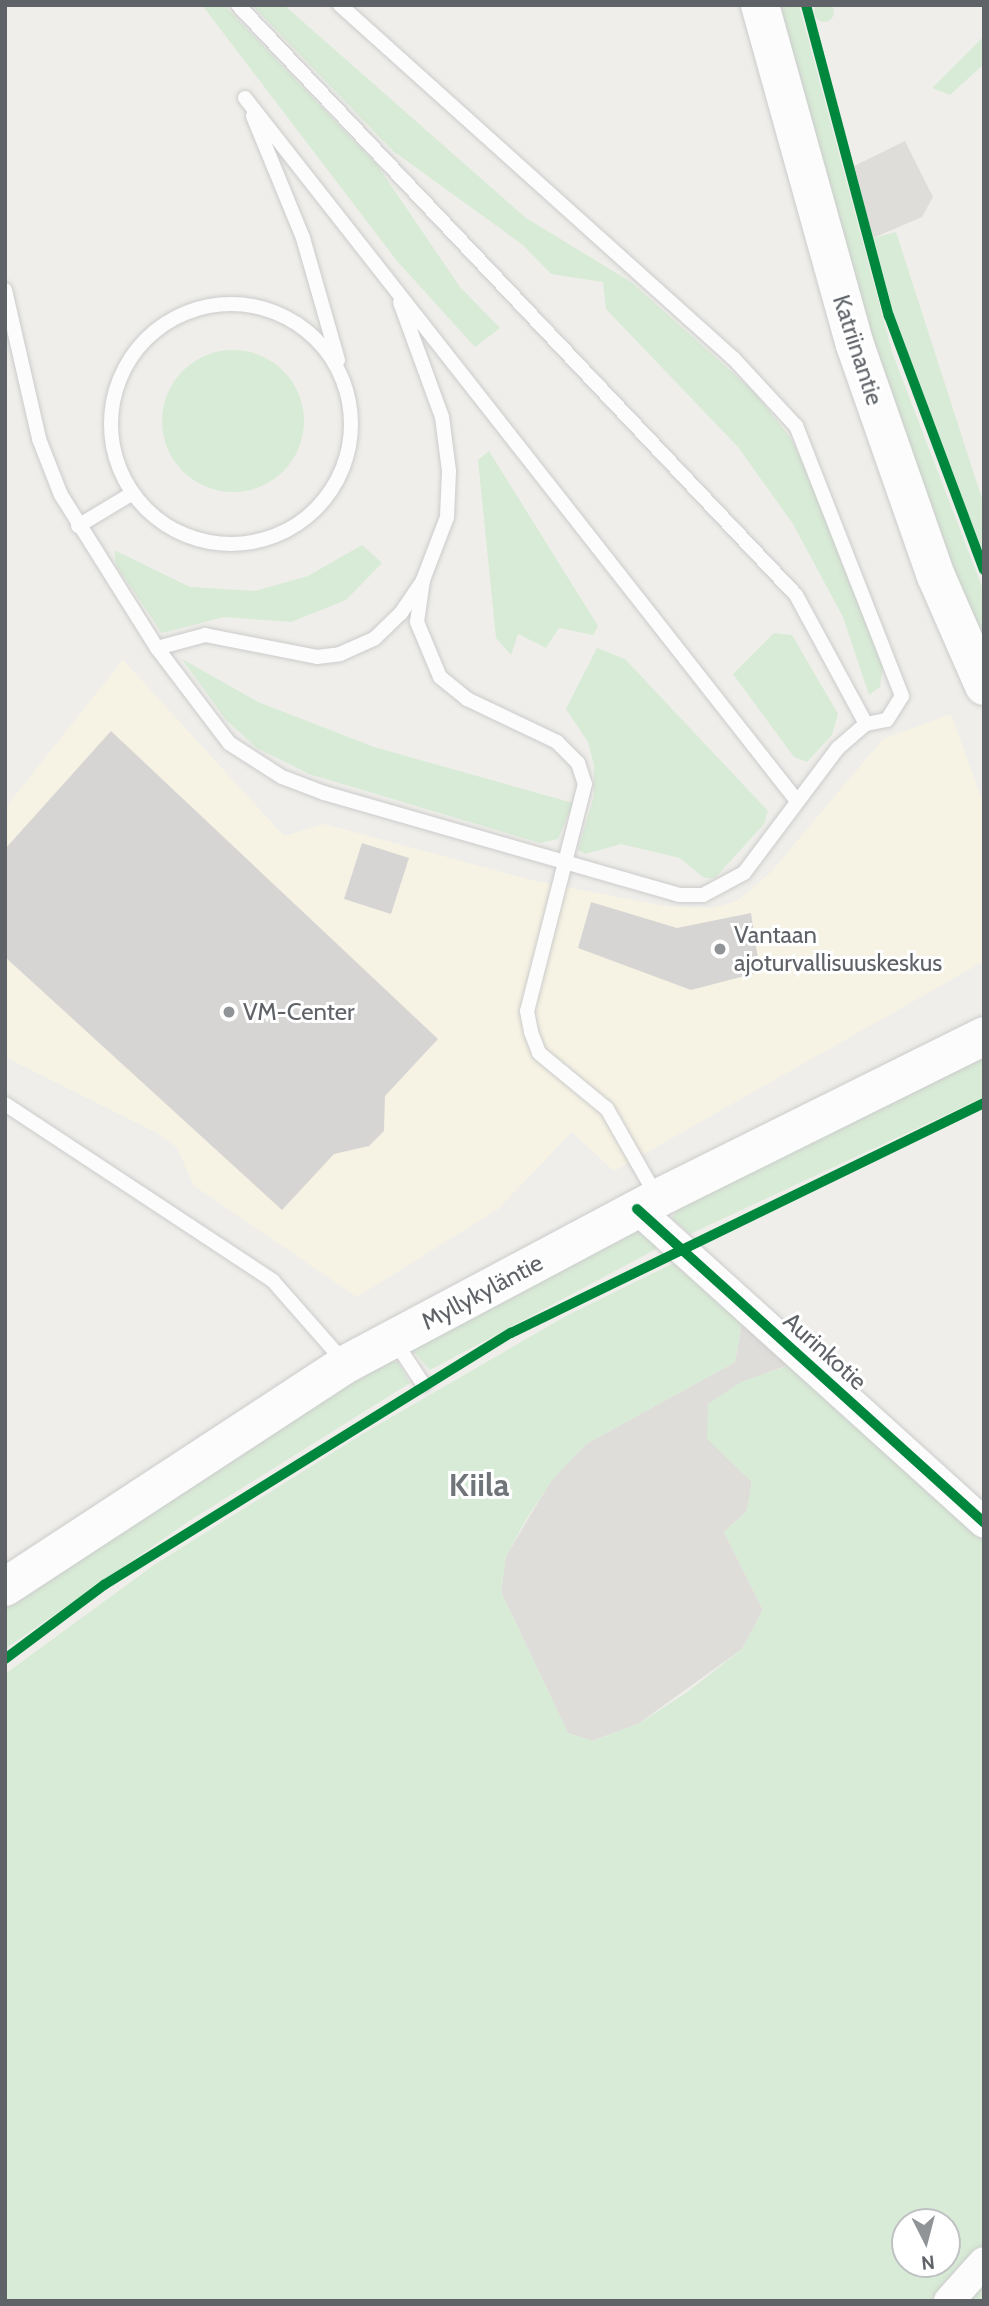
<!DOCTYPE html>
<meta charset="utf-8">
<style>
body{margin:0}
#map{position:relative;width:989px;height:2306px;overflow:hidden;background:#efeeea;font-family:Cabin,sans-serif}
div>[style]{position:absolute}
.commercial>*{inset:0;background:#f7f3e4}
.industrial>*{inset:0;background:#dfddda}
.green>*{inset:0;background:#d8ebd6}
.round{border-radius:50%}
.building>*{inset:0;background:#d6d5d3}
.roads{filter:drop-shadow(0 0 2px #cbcccc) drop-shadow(0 0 2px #cbcccc)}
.lane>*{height:14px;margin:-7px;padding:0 7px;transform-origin:7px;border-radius:7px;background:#fdfcfc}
.lane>.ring{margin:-7px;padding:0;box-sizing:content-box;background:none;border:14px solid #fdfcfc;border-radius:50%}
.street>*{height:30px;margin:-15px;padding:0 15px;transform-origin:15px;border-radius:15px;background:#fdfcfc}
.secondary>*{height:38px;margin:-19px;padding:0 19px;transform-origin:19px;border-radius:19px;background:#fdfcfc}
.cycleway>*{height:10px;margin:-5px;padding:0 5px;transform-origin:5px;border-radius:5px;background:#00873e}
.dots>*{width:19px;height:19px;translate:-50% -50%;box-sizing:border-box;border:4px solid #fff;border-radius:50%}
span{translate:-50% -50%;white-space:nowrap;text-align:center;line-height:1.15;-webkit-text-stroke:6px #fff;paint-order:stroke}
.street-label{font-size:24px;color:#5f6368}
.poi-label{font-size:24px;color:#5f6368}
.left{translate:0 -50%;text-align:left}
.district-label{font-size:32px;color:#70757a;font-weight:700}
.frame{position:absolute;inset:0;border:7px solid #5f6368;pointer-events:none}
.north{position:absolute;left:891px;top:2208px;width:70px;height:70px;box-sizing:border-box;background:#fff;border:2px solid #bfc1c3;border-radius:50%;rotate:174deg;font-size:19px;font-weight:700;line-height:28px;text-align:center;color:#5f6368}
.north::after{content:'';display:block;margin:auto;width:24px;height:32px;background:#919496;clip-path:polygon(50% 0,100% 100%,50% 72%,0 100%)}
</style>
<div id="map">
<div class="commercial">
<i style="clip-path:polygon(123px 660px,284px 836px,324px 824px,531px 880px,663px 906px,713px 908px,737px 901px,771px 872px,883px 739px,951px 714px,984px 806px,984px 961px,614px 1171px,572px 1132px,498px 1209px,357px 1297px,193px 1185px,177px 1147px,155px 1132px,5px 1057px,5px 808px)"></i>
</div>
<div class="industrial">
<i style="clip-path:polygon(905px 141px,933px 197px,922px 217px,873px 238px,854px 166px)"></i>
<i style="clip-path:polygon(743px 1317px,791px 1364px,742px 1382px,733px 1463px,752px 1481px,747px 1511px,724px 1532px,763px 1610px,742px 1649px,638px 1724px,592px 1741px,568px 1733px,501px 1592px,506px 1556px,552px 1479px,586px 1444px,735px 1362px)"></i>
</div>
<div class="green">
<i class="round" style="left:814px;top:2px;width:20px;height:20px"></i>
<i style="clip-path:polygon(202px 5px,224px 5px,377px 165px,460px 287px,500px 328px,475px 347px,397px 261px)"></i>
<i style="clip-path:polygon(252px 5px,284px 5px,526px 218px,631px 282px,753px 391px,790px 437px,809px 476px,884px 659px,880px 687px,869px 695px,843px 617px,793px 524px,738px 447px,606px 309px,603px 282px,551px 274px,523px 245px,393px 151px)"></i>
<i style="clip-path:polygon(773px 5px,799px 5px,893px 355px,984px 592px,984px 661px,934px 545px)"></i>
<i style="clip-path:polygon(984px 36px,984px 64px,950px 95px,932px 88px)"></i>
<i style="clip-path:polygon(896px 232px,984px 505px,984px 560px,896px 327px,873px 238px)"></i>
<i class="round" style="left:162px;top:350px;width:142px;height:142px"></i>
<i style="clip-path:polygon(489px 451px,598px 626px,593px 635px,559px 628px,546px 648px,518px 634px,511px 655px,496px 638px,478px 460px)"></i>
<i style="clip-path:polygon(362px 545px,382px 563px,346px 600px,291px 622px,224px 617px,162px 633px,116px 565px,114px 550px,190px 587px,255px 591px,308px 576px)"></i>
<i style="clip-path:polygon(774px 633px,792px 635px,838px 714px,832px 735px,807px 762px,794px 757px,733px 674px)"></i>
<i style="clip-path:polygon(597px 648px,625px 659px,768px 811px,764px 824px,715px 878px,704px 878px,680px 858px,621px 844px,585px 854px,578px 850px,594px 796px,594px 765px,588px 742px,566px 709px)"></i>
<i style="clip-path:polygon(182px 659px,258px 702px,374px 747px,573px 803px,558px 839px,540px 843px,309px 774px,257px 748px,226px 720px)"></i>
<i style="clip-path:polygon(984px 1058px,984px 1097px,690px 1234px,672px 1218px,686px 1195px)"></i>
<i style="clip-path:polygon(629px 1227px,649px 1232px,660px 1247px,430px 1370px,411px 1349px)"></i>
<i style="clip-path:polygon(evenodd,678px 1261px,743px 1317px,735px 1362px,586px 1444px,552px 1480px,526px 1520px,506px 1556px,501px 1592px,568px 1733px,593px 1741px,638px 1724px,686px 1693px,742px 1649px,763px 1610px,724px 1532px,747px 1511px,752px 1482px,707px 1439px,708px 1404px,741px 1382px,796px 1363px,984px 1538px,984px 2301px,5px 2301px,5px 1674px,154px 1565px,364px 1433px,566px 1316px,678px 1261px,905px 2222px,947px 2222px,947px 2264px,905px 2264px,905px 2222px)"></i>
<i style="clip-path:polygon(384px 1361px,398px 1362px,410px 1383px,189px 1521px,5px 1649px,5px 1609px)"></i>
</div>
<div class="building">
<i style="clip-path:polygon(111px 731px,438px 1039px,385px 1096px,384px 1131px,369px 1146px,334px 1154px,282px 1210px,5px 957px,5px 849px)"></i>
<i style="clip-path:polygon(362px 843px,409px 858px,391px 914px,344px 899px)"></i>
<i style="clip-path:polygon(591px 902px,677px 928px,751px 913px,760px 972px,691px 990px,578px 948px)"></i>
</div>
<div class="roads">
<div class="lane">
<i style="left:238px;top:5px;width:812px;rotate:46.6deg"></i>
<i style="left:796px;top:595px;width:147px;rotate:61.5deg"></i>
<i style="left:245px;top:98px;width:894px;rotate:51.86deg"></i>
<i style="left:253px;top:116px;width:132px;rotate:67.7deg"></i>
<i style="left:303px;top:238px;width:127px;rotate:74deg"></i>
<i style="left:5px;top:290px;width:153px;rotate:77.1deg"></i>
<i style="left:39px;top:439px;width:60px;rotate:68.6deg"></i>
<i style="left:61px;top:495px;width:181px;rotate:57.9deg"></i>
<i style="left:157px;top:648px;width:119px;rotate:52.8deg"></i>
<i style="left:229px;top:743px;width:63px;rotate:32.7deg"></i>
<i style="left:282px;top:777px;width:45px;rotate:20.9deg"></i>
<i style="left:324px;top:793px;width:369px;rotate:16deg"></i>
<i style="left:679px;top:895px;width:24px"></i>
<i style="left:703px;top:895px;width:47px;rotate:-28.2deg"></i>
<i style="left:744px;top:873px;width:156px;rotate:-53.1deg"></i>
<i style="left:838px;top:748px;width:37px;rotate:-41deg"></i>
<i style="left:866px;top:724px;width:21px;rotate:-11deg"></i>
<i style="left:887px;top:720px;width:28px;rotate:-58deg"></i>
<i style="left:902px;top:696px;width:290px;rotate:-111.4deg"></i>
<i style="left:796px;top:426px;width:91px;rotate:-132.8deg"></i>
<i style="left:734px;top:359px;width:530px;rotate:-138.06deg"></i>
<i class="ring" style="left:111px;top:304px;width:226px;height:226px"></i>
<i style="left:78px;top:526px;width:64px;rotate:-31deg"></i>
<i style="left:423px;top:580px;width:42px;rotate:98.1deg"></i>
<i style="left:417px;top:622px;width:60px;rotate:67.3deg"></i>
<i style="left:440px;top:677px;width:35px;rotate:39deg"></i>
<i style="left:467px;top:699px;width:100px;rotate:25.5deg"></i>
<i style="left:557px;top:742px;width:30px;rotate:45deg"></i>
<i style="left:578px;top:763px;width:22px;rotate:72deg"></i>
<i style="left:585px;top:784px;width:234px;rotate:104.3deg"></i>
<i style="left:527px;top:1011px;width:21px;rotate:79deg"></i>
<i style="left:531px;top:1032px;width:22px;rotate:69deg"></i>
<i style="left:539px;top:1053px;width:88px;rotate:39.5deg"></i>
<i style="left:607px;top:1109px;width:101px;rotate:60.4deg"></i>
<i style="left:157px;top:648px;width:50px;rotate:-15.2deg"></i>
<i style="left:205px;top:635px;width:114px;rotate:11.1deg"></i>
<i style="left:317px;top:657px;width:23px;rotate:-7deg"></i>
<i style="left:340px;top:654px;width:37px;rotate:-24deg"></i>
<i style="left:374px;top:639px;width:37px;rotate:-44deg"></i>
<i style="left:401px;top:613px;width:40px;rotate:-56deg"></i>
<i style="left:423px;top:580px;width:67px;rotate:-69.1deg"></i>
<i style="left:447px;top:517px;width:46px;rotate:-87.5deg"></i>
<i style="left:449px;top:471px;width:54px;rotate:-97.4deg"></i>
<i style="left:442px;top:417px;width:122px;rotate:-110.1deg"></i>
<i style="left:5px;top:1104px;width:321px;rotate:33.4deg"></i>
<i style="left:273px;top:1281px;width:109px;rotate:48.7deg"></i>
<i style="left:394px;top:1340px;width:53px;rotate:56.6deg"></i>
</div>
<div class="street">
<i style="left:637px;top:1209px;width:468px;rotate:42.1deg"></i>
<i style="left:949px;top:2301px;width:52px;rotate:-48.1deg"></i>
</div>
<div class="secondary">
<i style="left:760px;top:5px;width:353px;rotate:74.4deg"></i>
<i style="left:855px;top:345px;width:245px;rotate:70.7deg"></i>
<i style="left:936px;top:576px;width:120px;rotate:66.4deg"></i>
<i style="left:5px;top:1587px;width:407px;rotate:-33.2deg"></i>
<i style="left:346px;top:1364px;width:353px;rotate:-28deg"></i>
<i style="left:658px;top:1198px;width:364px;rotate:-26.4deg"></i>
</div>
</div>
<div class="cycleway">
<i style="left:806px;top:5px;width:322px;rotate:75.1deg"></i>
<i style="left:889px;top:316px;width:271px;rotate:69.5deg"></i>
<i style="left:637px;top:1209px;width:468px;rotate:42.1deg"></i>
<i style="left:5px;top:1659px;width:124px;rotate:-36.8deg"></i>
<i style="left:104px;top:1585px;width:479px;rotate:-31.8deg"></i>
<i style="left:511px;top:1333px;width:526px;rotate:-25.93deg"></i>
</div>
<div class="dots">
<i style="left:720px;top:949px;background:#919496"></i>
<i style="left:229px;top:1012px;background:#919496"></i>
</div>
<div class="street-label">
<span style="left:858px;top:350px;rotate:72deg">Katriinantie</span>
<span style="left:482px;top:1292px;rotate:-28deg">Myllykyläntie</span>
<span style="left:825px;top:1351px;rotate:42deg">Aurinkotie</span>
</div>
<div class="poi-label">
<span class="left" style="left:734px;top:949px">Vantaan<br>ajoturvallisuuskeskus</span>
<span class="left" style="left:243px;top:1012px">VM-Center</span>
</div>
<div class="district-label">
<span style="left:479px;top:1485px">Kiila</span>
</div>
<div class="frame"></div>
<div class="north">N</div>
</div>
